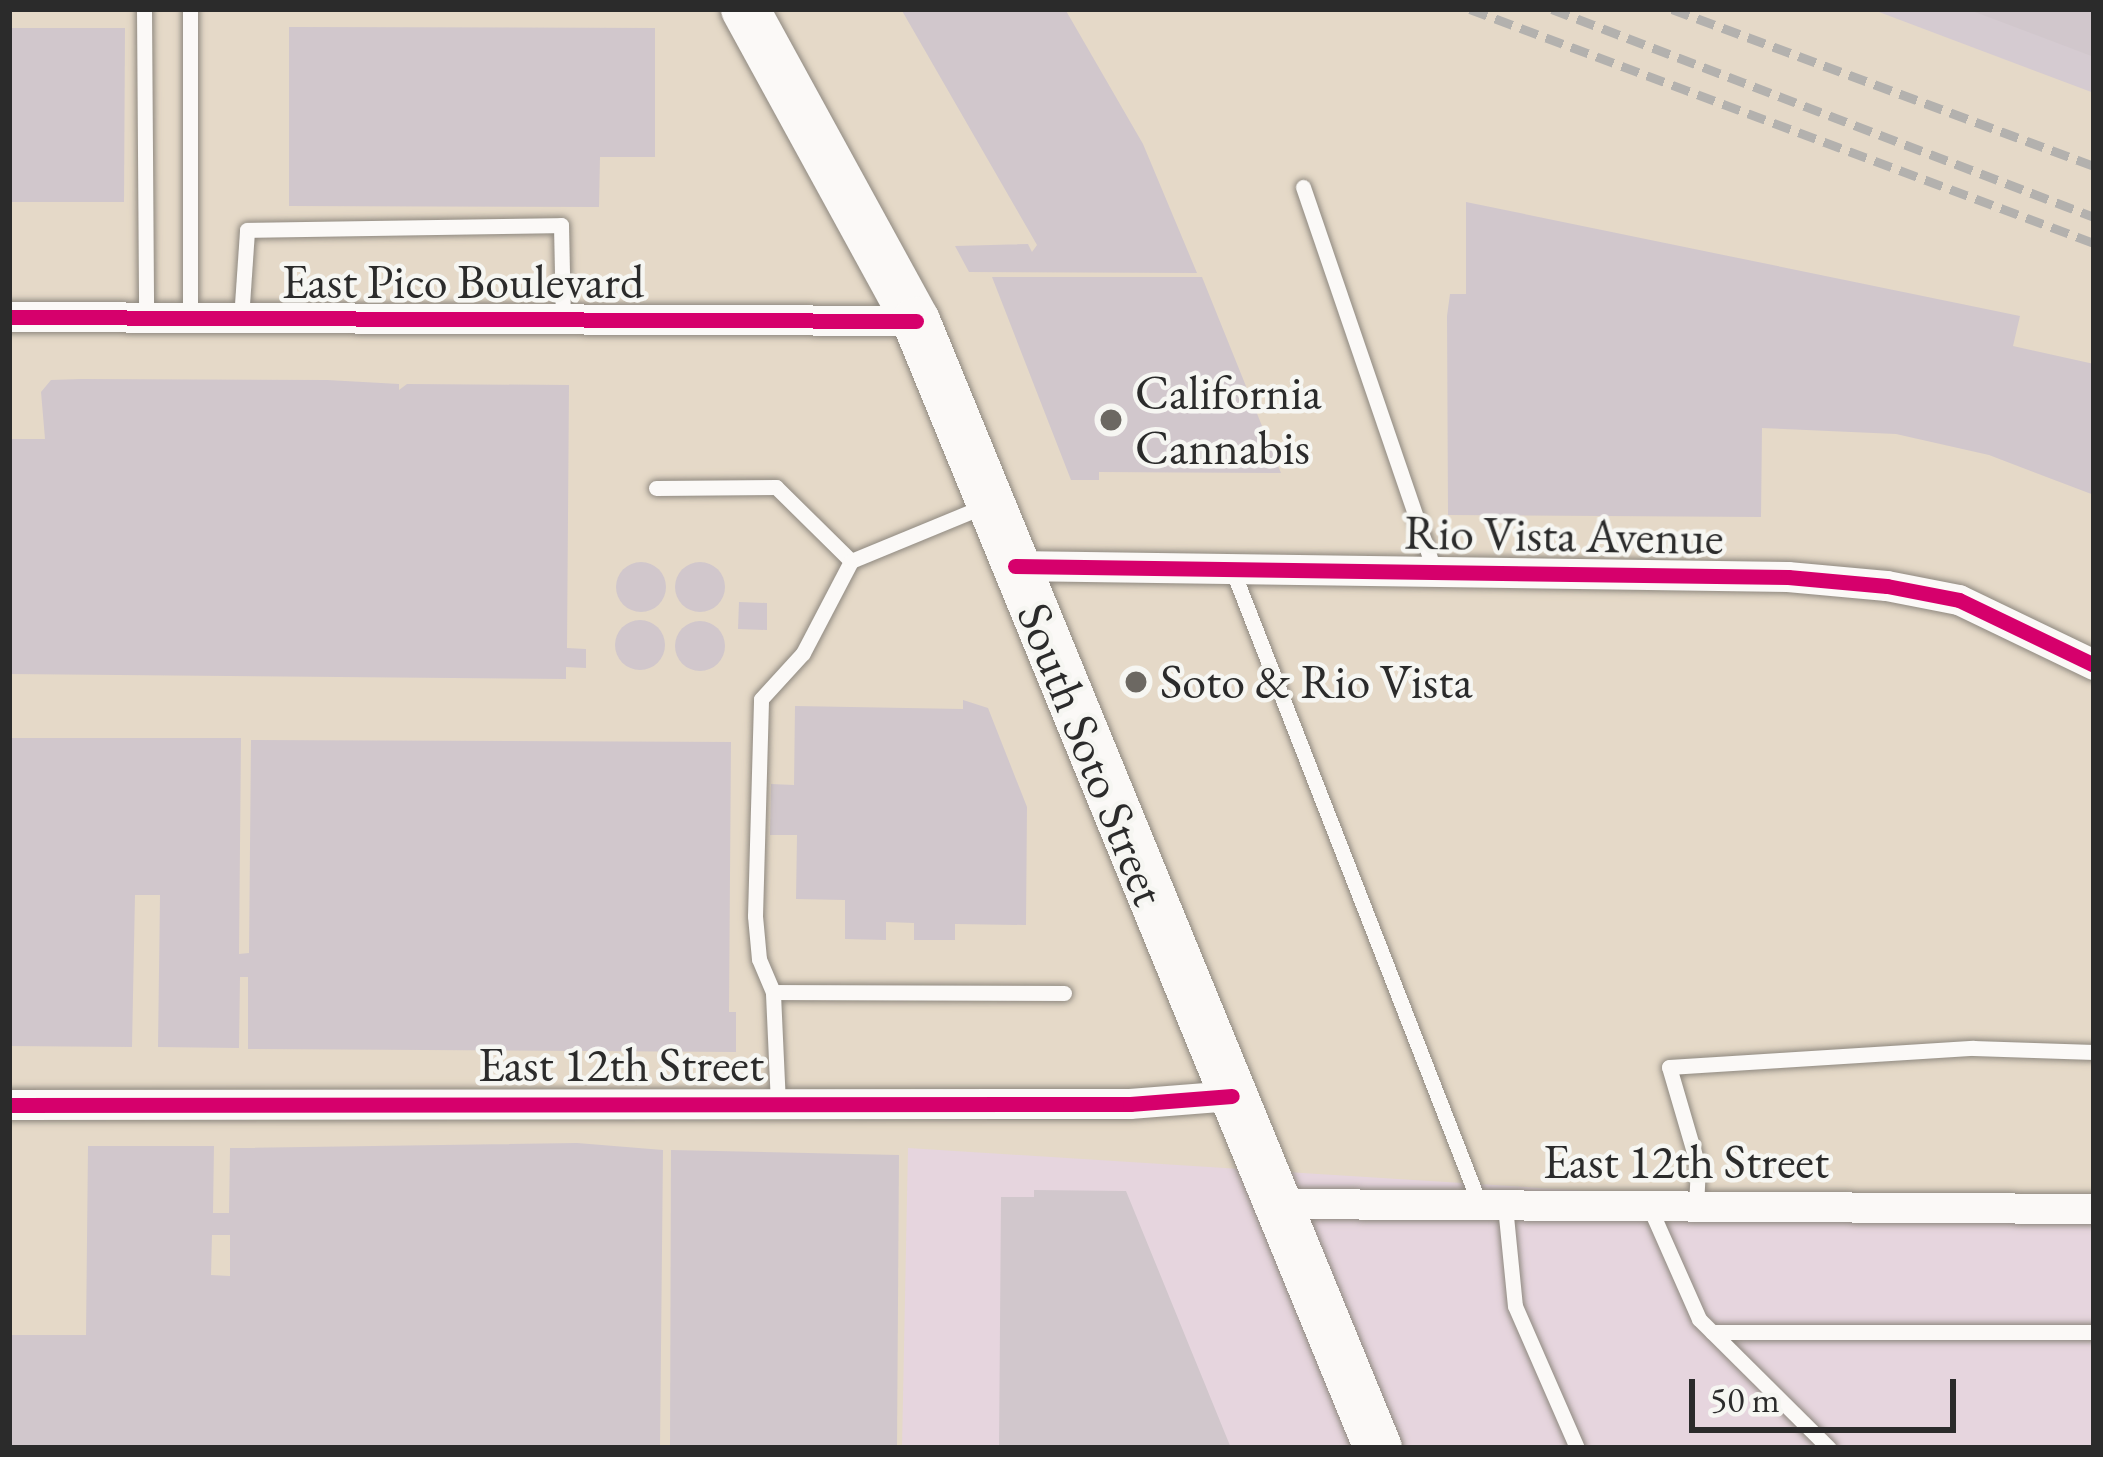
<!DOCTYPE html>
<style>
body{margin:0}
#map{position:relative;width:2103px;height:1457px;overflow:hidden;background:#e5d9c8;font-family:"EB Garamond",serif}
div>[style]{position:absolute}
.built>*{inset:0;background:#e6d5de}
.industrial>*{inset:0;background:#d5cbd1}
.building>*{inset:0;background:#d1c7cc}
.round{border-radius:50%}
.roads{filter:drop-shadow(0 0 3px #8e887f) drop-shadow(0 0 3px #8e887f)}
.lane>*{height:15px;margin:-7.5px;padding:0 7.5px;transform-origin:7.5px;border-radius:7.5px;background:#fbf9f7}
.street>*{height:30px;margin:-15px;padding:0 15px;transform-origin:15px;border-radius:15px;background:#fbf9f7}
.primary>*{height:48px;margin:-24px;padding:0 24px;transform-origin:24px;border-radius:24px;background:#fbf9f7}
.rail>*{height:9px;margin-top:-4.5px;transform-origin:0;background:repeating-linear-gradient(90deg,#b3b1ae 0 18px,transparent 0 27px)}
.cycleway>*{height:15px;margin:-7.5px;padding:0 7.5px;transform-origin:7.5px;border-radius:7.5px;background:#d6006c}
.dots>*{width:33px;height:33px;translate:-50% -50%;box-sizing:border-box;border:6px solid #f6f6f2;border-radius:50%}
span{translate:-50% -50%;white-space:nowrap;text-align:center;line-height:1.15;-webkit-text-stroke:9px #f6f6f2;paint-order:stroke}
.street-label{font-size:48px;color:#2b2b2b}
.poi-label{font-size:48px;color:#2b2b2b}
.left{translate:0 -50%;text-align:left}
.frame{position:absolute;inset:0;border:12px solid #2b2b2b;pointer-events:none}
.scale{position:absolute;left:1689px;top:1379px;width:267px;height:54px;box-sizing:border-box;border:6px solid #2b2b2b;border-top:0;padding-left:15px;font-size:36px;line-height:42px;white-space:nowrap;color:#2b2b2b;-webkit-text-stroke:9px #f6f6f2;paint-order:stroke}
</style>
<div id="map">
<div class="built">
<i style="clip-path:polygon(908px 1148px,2094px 1223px,2094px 1448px,902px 1448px)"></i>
</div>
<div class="industrial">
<i style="clip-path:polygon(1871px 9px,2094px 9px,2094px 93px)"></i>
</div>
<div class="building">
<i style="clip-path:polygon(901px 9px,1065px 9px,1143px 144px,1197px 273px,969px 272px,955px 246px,1028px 244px,1032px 252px,1037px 245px)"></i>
<i style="clip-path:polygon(1967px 9px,2094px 9px,2094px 57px)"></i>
<i style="clip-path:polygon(289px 27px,655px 28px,655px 157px,600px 157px,599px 207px,289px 206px)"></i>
<i style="clip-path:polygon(9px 28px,125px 28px,124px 202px,9px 202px)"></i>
<i style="clip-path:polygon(1466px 202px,2020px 316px,2013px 346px,2094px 364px,2094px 495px,1989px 455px,1896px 434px,1762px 428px,1761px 517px,1448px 515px,1447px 316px,1450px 294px,1466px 294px)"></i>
<i style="clip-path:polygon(992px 277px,1202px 277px,1281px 473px,1099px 472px,1099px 480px,1071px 480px)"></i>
<i style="clip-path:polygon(81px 379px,327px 380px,399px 384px,399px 390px,407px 384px,569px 385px,567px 648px,586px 649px,586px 668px,566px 667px,566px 679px,9px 674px,9px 439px,45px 439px,41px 392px,51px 380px)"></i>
<i class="round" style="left:616px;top:562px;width:50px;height:50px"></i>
<i class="round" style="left:675px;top:562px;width:50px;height:50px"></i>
<i style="clip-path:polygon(739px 602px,767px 603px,767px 630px,738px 629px)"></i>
<i class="round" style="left:615px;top:620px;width:50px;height:50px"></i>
<i class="round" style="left:675px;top:621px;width:50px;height:50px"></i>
<i style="clip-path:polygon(963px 700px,988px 708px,1027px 807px,1026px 925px,955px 924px,955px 940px,914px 940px,914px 923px,886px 922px,886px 940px,845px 939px,845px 900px,796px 899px,797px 835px,770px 835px,771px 784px,794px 785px,795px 706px,963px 709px)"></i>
<i style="clip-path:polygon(9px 738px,241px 738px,239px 954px,249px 953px,251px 740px,731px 742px,729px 1012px,736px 1012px,736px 1052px,248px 1049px,248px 977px,240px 977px,239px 1048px,158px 1047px,160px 895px,135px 895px,132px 1047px,9px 1046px)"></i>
<i style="clip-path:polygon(evenodd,577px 1143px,663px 1150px,660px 1448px,9px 1448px,9px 1335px,86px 1335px,88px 1146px,214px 1146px,213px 1213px,229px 1213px,230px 1148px,577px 1143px,212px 1235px,230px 1235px,230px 1276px,211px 1275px,212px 1235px)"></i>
<i style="clip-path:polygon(671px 1150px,899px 1155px,897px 1448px,670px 1448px)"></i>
<i style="clip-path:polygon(1034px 1190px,1126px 1191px,1231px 1448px,999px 1448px,1001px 1197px,1034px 1197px)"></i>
</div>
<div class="roads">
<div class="lane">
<i style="left:144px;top:9px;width:309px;rotate:89.6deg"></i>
<i style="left:1303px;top:187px;width:407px;rotate:71.1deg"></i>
<i style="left:190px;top:318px;width:309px;rotate:-90deg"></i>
<i style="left:241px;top:319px;width:89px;rotate:-86.1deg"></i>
<i style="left:247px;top:230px;width:314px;rotate:-0.9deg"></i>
<i style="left:561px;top:225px;width:96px;rotate:88.8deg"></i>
<i style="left:656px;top:488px;width:120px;rotate:-0.5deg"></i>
<i style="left:776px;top:487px;width:105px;rotate:44.6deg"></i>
<i style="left:1232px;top:569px;width:683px;rotate:68.7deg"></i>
<i style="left:773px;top:992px;width:36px;rotate:-113deg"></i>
<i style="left:759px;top:959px;width:43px;rotate:-95.3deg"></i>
<i style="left:755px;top:916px;width:217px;rotate:-88.4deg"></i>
<i style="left:761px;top:699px;width:62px;rotate:-47.6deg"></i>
<i style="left:803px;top:653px;width:104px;rotate:-62.4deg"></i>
<i style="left:851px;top:561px;width:147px;rotate:-22.4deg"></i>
<i style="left:778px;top:1104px;width:112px;rotate:-92.6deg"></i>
<i style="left:773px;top:992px;width:291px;rotate:0.2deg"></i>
<i style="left:1505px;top:1206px;width:100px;rotate:84.3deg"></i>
<i style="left:1515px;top:1306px;width:155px;rotate:66.4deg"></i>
<i style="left:1649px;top:1206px;width:124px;rotate:66.1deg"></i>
<i style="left:1699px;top:1319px;width:183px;rotate:44.8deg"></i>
<i style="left:1696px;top:1207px;width:41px;rotate:-87.2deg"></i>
<i style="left:1698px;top:1166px;width:103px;rotate:-106.3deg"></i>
<i style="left:1669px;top:1067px;width:305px;rotate:-3.6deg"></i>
<i style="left:1973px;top:1048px;width:121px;rotate:1.9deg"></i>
<i style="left:1712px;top:1332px;width:382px"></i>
</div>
<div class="street">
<i style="left:9px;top:317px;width:907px;rotate:0.25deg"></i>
<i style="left:1015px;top:566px;width:773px;rotate:0.82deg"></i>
<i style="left:1788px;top:577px;width:99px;rotate:5.2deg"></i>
<i style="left:1887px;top:586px;width:73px;rotate:11deg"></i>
<i style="left:1959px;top:600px;width:150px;rotate:25.7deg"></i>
<i style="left:9px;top:1105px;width:1121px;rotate:-0.05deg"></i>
<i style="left:1130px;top:1104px;width:102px;rotate:-4.5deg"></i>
<i style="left:1277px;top:1204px;width:817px;rotate:0.35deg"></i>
</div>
<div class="primary">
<i style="left:745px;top:9px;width:356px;rotate:61.3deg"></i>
<i style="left:916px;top:321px;width:1218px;rotate:67.71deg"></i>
</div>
</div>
<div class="rail">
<i style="left:1470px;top:9px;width:666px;rotate:20.56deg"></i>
<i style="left:1552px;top:9px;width:581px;rotate:20.99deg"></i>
<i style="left:1672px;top:9px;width:450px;rotate:20.4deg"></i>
</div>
<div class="cycleway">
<i style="left:9px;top:317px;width:907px;rotate:0.25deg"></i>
<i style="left:1015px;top:566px;width:773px;rotate:0.82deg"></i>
<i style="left:1788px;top:577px;width:99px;rotate:5.2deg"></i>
<i style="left:1887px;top:586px;width:73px;rotate:11deg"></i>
<i style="left:1959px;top:600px;width:150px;rotate:25.7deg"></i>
<i style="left:9px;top:1105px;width:1121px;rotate:-0.05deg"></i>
<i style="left:1130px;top:1104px;width:102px;rotate:-4.5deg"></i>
</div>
<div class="dots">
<i style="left:1111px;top:420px;background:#6c6862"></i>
<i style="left:1136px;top:682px;background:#6c6862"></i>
</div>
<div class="street-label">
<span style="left:463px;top:282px">East Pico Boulevard</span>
<span style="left:1564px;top:535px;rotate:1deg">Rio Vista Avenue</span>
<span style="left:1092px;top:754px;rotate:68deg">South Soto Street</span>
<span style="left:621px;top:1065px">East 12th Street</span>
<span style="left:1686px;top:1162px">East 12th Street</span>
</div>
<div class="poi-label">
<span class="left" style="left:1135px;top:420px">California<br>Cannabis</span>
<span class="left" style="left:1160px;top:682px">Soto &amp; Rio Vista</span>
</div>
<div class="frame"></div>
<div class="scale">50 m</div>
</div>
